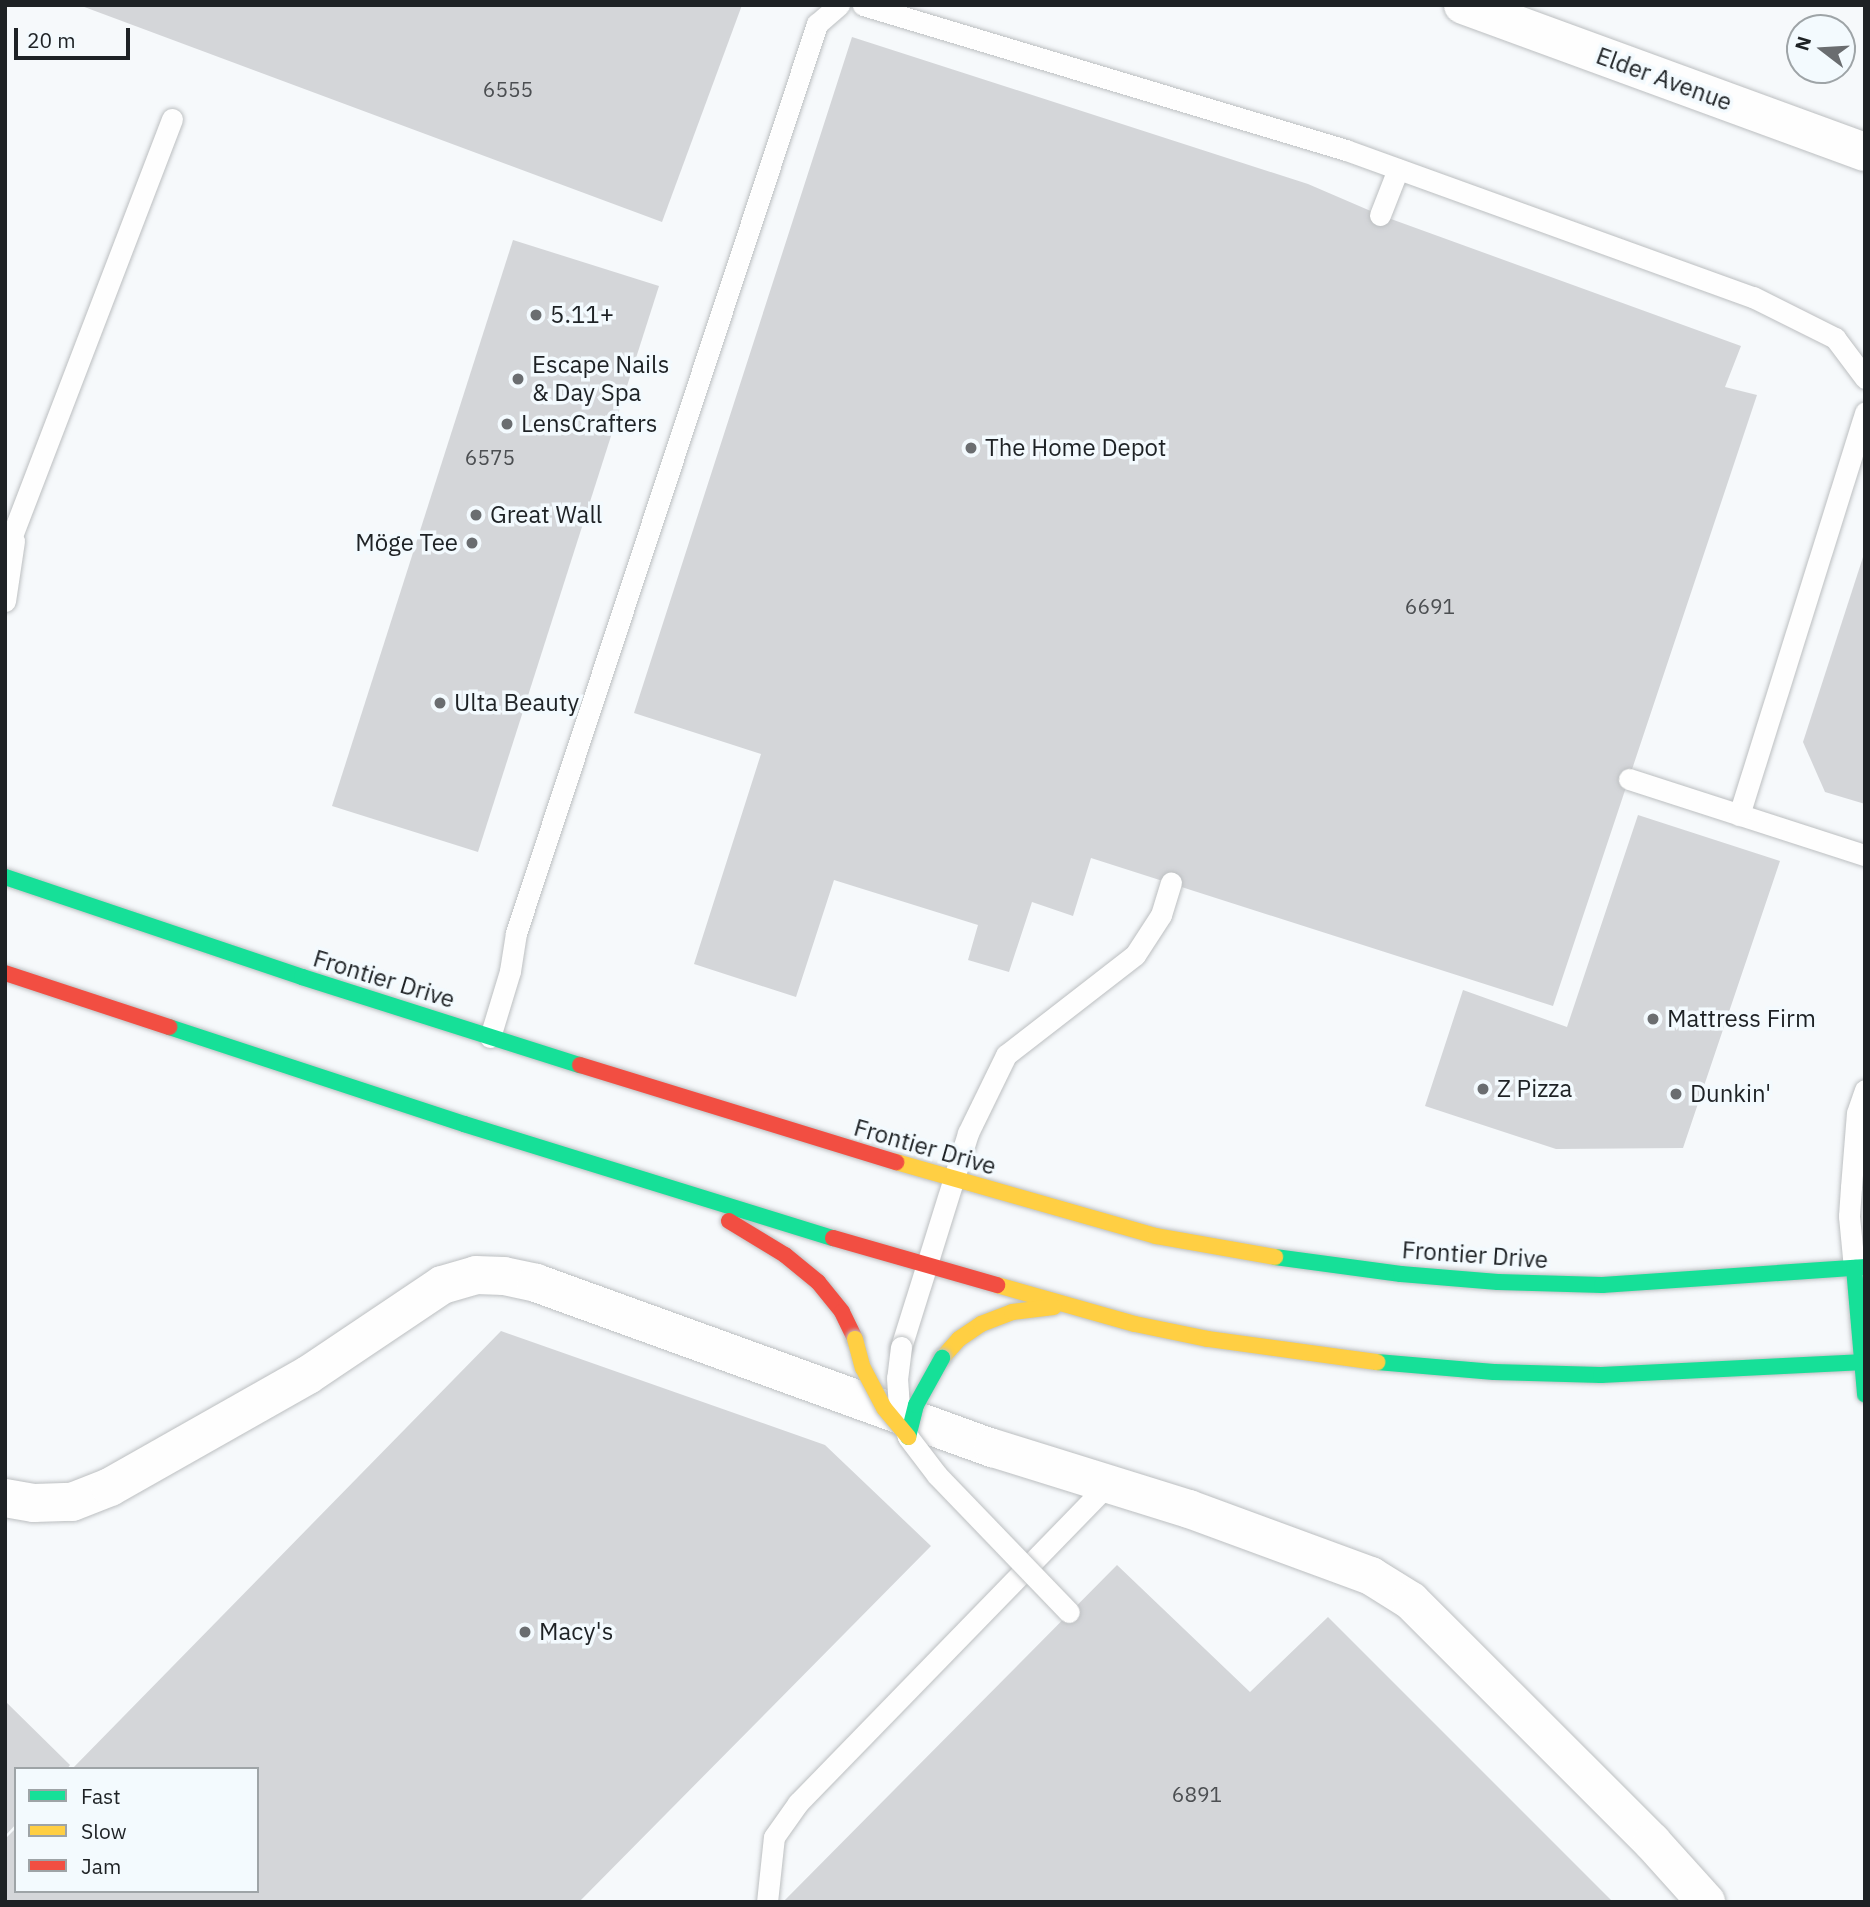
<!DOCTYPE html>
<meta charset="utf-8">
<style>
body{margin:0}
#map{position:relative;width:1870px;height:1907px;overflow:hidden;background:#f6f9fb;font-family:"IBM Plex Sans",sans-serif}
div>[style]{position:absolute}
.building>*{inset:0;background:#d4d6d9}
.roads{filter:drop-shadow(0 0 2px #bcbfc1) drop-shadow(0 0 2px #bcbfc1)}
.lane>*{height:21px;margin:-10.5px;padding:0 10.5px;transform-origin:10.5px;border-radius:10.5px;background:#fefefe}
.street>*{height:38px;margin:-19px;padding:0 19px;transform-origin:19px;border-radius:19px;background:#fefefe}
.fast>*{height:16px;margin:-8px;padding:0 8px;transform-origin:8px;border-radius:8px;background:#16e098}
.slow>*{height:16px;margin:-8px;padding:0 8px;transform-origin:8px;border-radius:8px;background:#ffcf43}
.jam>*{height:16px;margin:-8px;padding:0 8px;transform-origin:8px;border-radius:8px;background:#f24e42}
.bridges{filter:drop-shadow(0 0 2px #bcbfc1) drop-shadow(0 0 2px #bcbfc1)}
.lane-bridge>*{height:21px;margin:-10.5px;padding:0 10.5px;transform-origin:10.5px;border-radius:10.5px;background:#fefefe}
.fast-bridge>*{height:16px;margin:-8px;padding:0 8px;transform-origin:8px;border-radius:8px;background:#16e098}
.slow-bridge>*{height:16px;margin:-8px;padding:0 8px;transform-origin:8px;border-radius:8px;background:#ffcf43}
.dots>*{width:19px;height:19px;translate:-50% -50%;box-sizing:border-box;border:4px solid #f3fafe;border-radius:50%}
span{translate:-50% -50%;white-space:nowrap;text-align:center;line-height:1.15;-webkit-text-stroke:7px #f3fafe;paint-order:stroke}
.number-label{font-size:21px;color:#4c4f52}
.number-label span{-webkit-text-stroke-width:0}
.street-label{font-size:24px;color:#1e2225}
.poi-label{font-size:24px;color:#1e2225}
.left{translate:0 -50%;text-align:left}
.right{translate:-100% -50%;text-align:right}
.frame{position:absolute;inset:0;border:7px solid #1e2225;pointer-events:none}
.legend{position:absolute;left:14px;top:1767px;width:245px;height:126px;box-sizing:border-box;background:#f3fafe;border:2px solid #9ea4a7;margin:0;padding:9px 12px;list-style:none;font-size:21px;color:#1e2225}
.legend li{display:flex;align-items:center;gap:14px;height:35px}
.legend b{width:35px;border:2px solid #9ea4a7}
.north{position:absolute;left:1786px;top:14px;width:70px;height:70px;box-sizing:border-box;background:#f3fafe;border:2px solid #9ea4a7;border-radius:50%;rotate:287deg;font-size:19px;font-weight:700;line-height:28px;text-align:center;color:#1e2225}
.north::after{content:'';display:block;margin:auto;width:24px;height:32px;background:#6a6d70;clip-path:polygon(50% 0,100% 100%,50% 72%,0 100%)}
.scale{position:absolute;left:14px;top:28px;width:116px;height:32px;box-sizing:border-box;border:4px solid #1e2225;border-top:0;padding-left:9px;font-size:21px;line-height:24px;white-space:nowrap;color:#1e2225;-webkit-text-stroke:5px #f3fafe;paint-order:stroke}
</style>
<div id="map">
<div class="building">
<i style="clip-path:polygon(79px 5px,742px 5px,662px 222px)"></i>
<i style="clip-path:polygon(852px 37px,1308px 184px,1380px 215px,1741px 346px,1725px 387px,1757px 395px,1553px 1006px,1091px 858px,1073px 916px,1032px 902px,1009px 972px,968px 960px,978px 925px,834px 880px,796px 997px,694px 964px,761px 754px,634px 713px)"></i>
<i style="clip-path:polygon(513px 240px,659px 286px,478px 852px,332px 806px)"></i>
<i style="clip-path:polygon(1864px 554px,1865px 554px,1865px 804px,1825px 792px,1803px 742px)"></i>
<i style="clip-path:polygon(1638px 815px,1780px 861px,1683px 1148px,1556px 1149px,1425px 1106px,1463px 990px,1567px 1027px)"></i>
<i style="clip-path:polygon(501px 1331px,825px 1445px,931px 1546px,579px 1902px,5px 1902px,5px 1839px,16px 1828px,16px 1891px,257px 1891px,257px 1769px,72px 1769px)"></i>
<i style="clip-path:polygon(1117px 1565px,1250px 1692px,1328px 1617px,1613px 1902px,783px 1902px)"></i>
<i style="clip-path:polygon(5px 1701px,70px 1765px,67px 1769px,16px 1769px,16px 1824px,5px 1836px)"></i>
</div>
<div class="roads">
<div class="lane">
<i style="left:863px;top:5px;width:504px;rotate:16.71deg"></i>
<i style="left:1346px;top:150px;width:433px;rotate:19.9deg"></i>
<i style="left:1753px;top:297px;width:92px;rotate:26.6deg"></i>
<i style="left:1835px;top:338px;width:50px;rotate:53.1deg"></i>
<i style="left:1380px;top:215px;width:49px;rotate:-68.6deg"></i>
<i style="left:5px;top:554px;width:466px;rotate:-69deg"></i>
<i style="left:5px;top:601px;width:61px;rotate:-81.5deg"></i>
<i style="left:1629px;top:779px;width:248px;rotate:17.9deg"></i>
<i style="left:1739px;top:815px;width:422px;rotate:-72.6deg"></i>
<i style="left:490px;top:1037px;width:69px;rotate:-73.1deg"></i>
<i style="left:510px;top:971px;width:38px;rotate:-81deg"></i>
<i style="left:516px;top:933px;width:958px;rotate:-71.68deg"></i>
<i style="left:817px;top:24px;width:29px;rotate:-41deg"></i>
<i style="left:1854px;top:1268px;width:52px;rotate:-95.5deg"></i>
<i style="left:1849px;top:1216px;width:29px;rotate:-86deg"></i>
<i style="left:1851px;top:1187px;width:74px;rotate:-85.4deg"></i>
<i style="left:1857px;top:1113px;width:24px;rotate:-71deg"></i>
<i style="left:901px;top:1347px;width:224px;rotate:-72.6deg"></i>
<i style="left:968px;top:1133px;width:87px;rotate:-64deg"></i>
<i style="left:1006px;top:1055px;width:163px;rotate:-37.8deg"></i>
<i style="left:1135px;top:955px;width:48px;rotate:-57deg"></i>
<i style="left:1161px;top:915px;width:34px;rotate:-73deg"></i>
<i style="left:767px;top:1902px;width:65px;rotate:-83.9deg"></i>
<i style="left:774px;top:1837px;width:42px;rotate:-54.8deg"></i>
<i style="left:798px;top:1803px;width:443px;rotate:-45.8deg"></i>
</div>
<div class="street">
<i style="left:1463px;top:5px;width:428px;rotate:20.1deg"></i>
<i style="left:5px;top:1498px;width:29px;rotate:10deg"></i>
<i style="left:34px;top:1503px;width:38px;rotate:-2deg"></i>
<i style="left:72px;top:1502px;width:41px;rotate:-21.5deg"></i>
<i style="left:110px;top:1487px;width:227px;rotate:-29.5deg"></i>
<i style="left:308px;top:1375px;width:161px;rotate:-33.9deg"></i>
<i style="left:442px;top:1285px;width:35px;rotate:-16deg"></i>
<i style="left:476px;top:1275px;width:28px;rotate:2deg"></i>
<i style="left:504px;top:1276px;width:33px;rotate:12deg"></i>
<i style="left:536px;top:1283px;width:486px;rotate:19.9deg"></i>
<i style="left:993px;top:1448px;width:205px;rotate:17.3deg"></i>
<i style="left:1189px;top:1509px;width:194px;rotate:20.2deg"></i>
<i style="left:1371px;top:1576px;width:47px;rotate:32deg"></i>
<i style="left:1411px;top:1601px;width:341px;rotate:45deg"></i>
<i style="left:1652px;top:1842px;width:81px;rotate:48deg"></i>
</div>
<div class="fast">
<i style="left:5px;top:877px;width:313px;rotate:18.6deg"></i>
<i style="left:302px;top:977px;width:292px;rotate:17.6deg"></i>
<i style="left:169px;top:1027px;width:311px;rotate:18.2deg"></i>
<i style="left:464px;top:1124px;width:386px;rotate:17.2deg"></i>
<i style="left:1275px;top:1257px;width:127px;rotate:7.7deg"></i>
<i style="left:1401px;top:1274px;width:97px;rotate:4.7deg"></i>
<i style="left:1498px;top:1282px;width:104px;rotate:1.7deg"></i>
<i style="left:1602px;top:1285px;width:264px;rotate:-3.9deg"></i>
<i style="left:1854px;top:1268px;width:127px;rotate:85deg"></i>
<i style="left:1377px;top:1362px;width:117px;rotate:4.9deg"></i>
<i style="left:1494px;top:1372px;width:107px;rotate:1.6deg"></i>
<i style="left:1601px;top:1375px;width:264px;rotate:-2.8deg"></i>
</div>
<div class="slow">
<i style="left:896px;top:1162px;width:270px;rotate:15.9deg"></i>
<i style="left:1156px;top:1236px;width:121px;rotate:10deg"></i>
<i style="left:997px;top:1285px;width:143px;rotate:15.8deg"></i>
<i style="left:1135px;top:1324px;width:75px;rotate:11.6deg"></i>
<i style="left:1208px;top:1339px;width:171px;rotate:7.8deg"></i>
<i style="left:942px;top:1358px;width:25px;rotate:-48deg"></i>
<i style="left:959px;top:1339px;width:27px;rotate:-34deg"></i>
<i style="left:981px;top:1324px;width:33px;rotate:-21deg"></i>
<i style="left:1012px;top:1312px;width:42px;rotate:-6.8deg"></i>
</div>
<div class="jam">
<i style="left:5px;top:973px;width:173px;rotate:18.2deg"></i>
<i style="left:580px;top:1065px;width:331px;rotate:17.1deg"></i>
<i style="left:729px;top:1221px;width:66px;rotate:31.3deg"></i>
<i style="left:785px;top:1255px;width:43px;rotate:39.3deg"></i>
<i style="left:818px;top:1282px;width:38px;rotate:51deg"></i>
<i style="left:842px;top:1312px;width:30px;rotate:64deg"></i>
<i style="left:833px;top:1238px;width:171px;rotate:16deg"></i>
</div>
</div>
<div class="bridges">
<div class="lane-bridge">
<i style="left:901px;top:1347px;width:31px;rotate:97deg"></i>
<i style="left:897px;top:1378px;width:31px;rotate:86deg"></i>
<i style="left:899px;top:1409px;width:29px;rotate:72deg"></i>
<i style="left:908px;top:1437px;width:48px;rotate:52.7deg"></i>
<i style="left:937px;top:1475px;width:190px;rotate:46.1deg"></i>
</div>
<div class="fast-bridge">
<i style="left:908px;top:1437px;width:33px;rotate:-76deg"></i>
<i style="left:916px;top:1405px;width:54px;rotate:-61deg"></i>
</div>
<div class="slow-bridge">
<i style="left:855px;top:1339px;width:30px;rotate:75deg"></i>
<i style="left:863px;top:1368px;width:45px;rotate:62.3deg"></i>
<i style="left:884px;top:1408px;width:38px;rotate:50deg"></i>
</div>
</div>
<div class="dots">
<i style="left:536px;top:315px;background:#6a6d70"></i>
<i style="left:518px;top:379px;background:#6a6d70"></i>
<i style="left:507px;top:424px;background:#6a6d70"></i>
<i style="left:971px;top:448px;background:#6a6d70"></i>
<i style="left:476px;top:515px;background:#6a6d70"></i>
<i style="left:472px;top:543px;background:#6a6d70"></i>
<i style="left:440px;top:703px;background:#6a6d70"></i>
<i style="left:1653px;top:1019px;background:#6a6d70"></i>
<i style="left:1483px;top:1089px;background:#6a6d70"></i>
<i style="left:1676px;top:1094px;background:#6a6d70"></i>
<i style="left:525px;top:1632px;background:#6a6d70"></i>
</div>
<div class="number-label">
<span style="left:508px;top:89px">6555</span>
<span style="left:490px;top:457px">6575</span>
<span style="left:1430px;top:606px">6691</span>
<span style="left:1197px;top:1794px">6891</span>
</div>
<div class="street-label">
<span style="left:1664px;top:79px;rotate:20deg">Elder Avenue</span>
<span style="left:384px;top:979px;rotate:17deg">Frontier Drive</span>
<span style="left:925px;top:1147px;rotate:16deg">Frontier Drive</span>
<span style="left:1475px;top:1255px;rotate:4deg">Frontier Drive</span>
</div>
<div class="poi-label">
<span class="left" style="left:550px;top:315px">5.11+</span>
<span class="left" style="left:532px;top:379px">Escape Nails<br>&amp; Day Spa</span>
<span class="left" style="left:521px;top:424px">LensCrafters</span>
<span class="left" style="left:985px;top:448px">The Home Depot</span>
<span class="left" style="left:490px;top:515px">Great Wall</span>
<span class="right" style="left:458px;top:543px">Möge Tee</span>
<span class="left" style="left:454px;top:703px">Ulta Beauty</span>
<span class="left" style="left:1667px;top:1019px">Mattress Firm</span>
<span class="left" style="left:1497px;top:1089px">Z Pizza</span>
<span class="left" style="left:1690px;top:1094px">Dunkin'</span>
<span class="left" style="left:539px;top:1632px">Macy's</span>
</div>
<div class="frame"></div>
<ul class="legend">
<li><b style="height:9px;background:#16e098"></b>Fast</li>
<li><b style="height:9px;background:#ffcf43"></b>Slow</li>
<li><b style="height:9px;background:#f24e42"></b>Jam</li>
</ul>
<div class="north">N</div>
<div class="scale">20 m</div>
</div>
